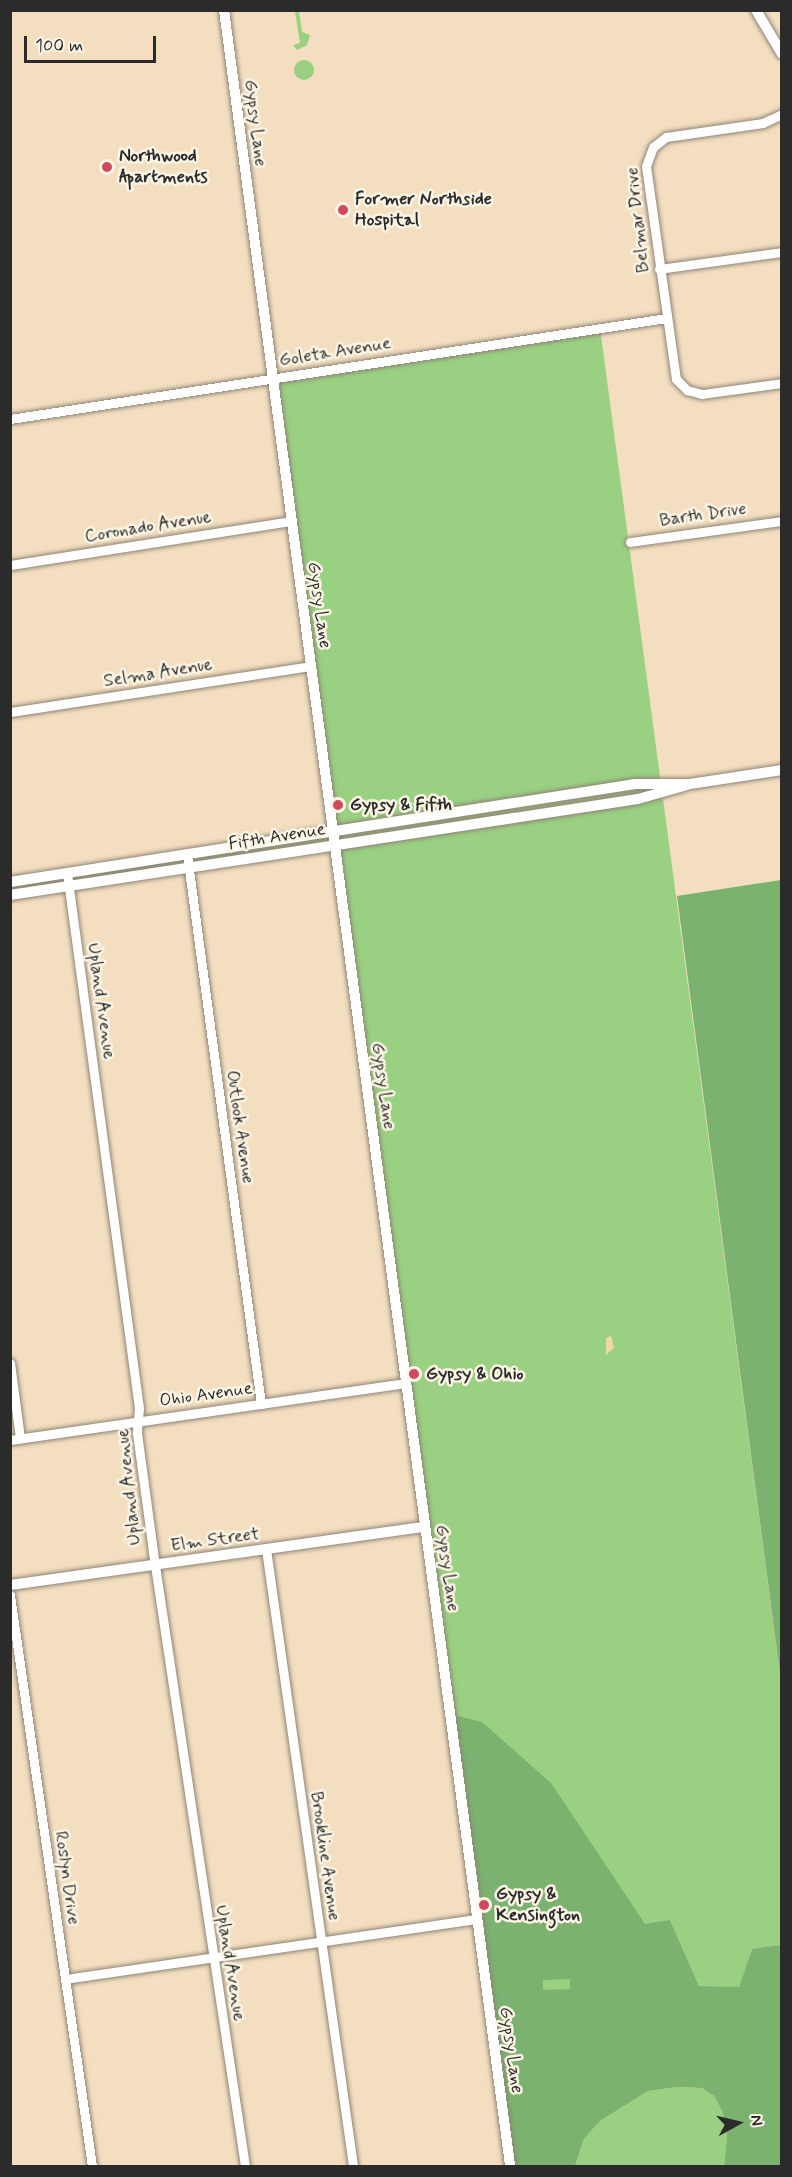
<!DOCTYPE html>
<style>
body{margin:0}
#map{position:relative;width:792px;height:2177px;overflow:hidden;background:#f3dec0;font-family:Mynerve,sans-serif}
div>[style]{position:absolute}
.green>*{inset:0;background:#9ad082}
.round{border-radius:50%}
.forest>*{inset:0;background:#7bb270}
.sand>*{inset:0;background:#eeda9e}
.roads{filter:drop-shadow(0 0 2px #8f8476) drop-shadow(0 0 2px #8f8476)}
.minor>*{height:9px;margin:-4.5px;padding:0 4.5px;transform-origin:4.5px;border-radius:4.5px;background:#fff}
.tertiary>*{height:10px;margin:-5px;padding:0 5px;transform-origin:5px;border-radius:5px;background:#fff}
.dots>*{width:16px;height:16px;translate:-50% -50%;box-sizing:border-box;border:3px solid #fcf5e5;border-radius:50%}
span{translate:-50% -50%;white-space:nowrap;text-align:center;line-height:1.15;-webkit-text-stroke:5px #fcf5e5;paint-order:stroke}
.street-label{font-size:18px;color:#2b2b2b}
.poi-label{font-size:18px;color:#2b2b2b;font-weight:700}
.left{translate:0 -50%;text-align:left}
.frame{position:absolute;inset:0;border:12px solid #2b2b2b;pointer-events:none}
.north{position:absolute;left:708px;top:2093px;width:60px;height:60px;-webkit-text-stroke:4px #fcf5e5;paint-order:stroke;rotate:82deg;font-size:16px;font-weight:700;line-height:24px;text-align:center;color:#2b2b2b}
.north::after{content:'';display:block;margin:auto;width:21px;height:27px;background:#2b2b2b;clip-path:polygon(50% 0,100% 100%,50% 72%,0 100%)}
.scale{position:absolute;left:24px;top:36px;width:132px;height:27px;box-sizing:border-box;border:3px solid #2b2b2b;border-top:0;padding-left:8px;font-size:18px;line-height:21px;white-space:nowrap;color:#2b2b2b;-webkit-text-stroke:4px #fcf5e5;paint-order:stroke}
</style>
<div id="map">
<div class="green">
<i style="clip-path:polygon(295px 11px,299px 11px,302px 32px,310px 35px,307px 45px,297px 50px,293px 45px,300px 43px)"></i>
<i class="round" style="left:294px;top:60px;width:20px;height:20px"></i>
<i style="clip-path:polygon(600px 328px,781px 1681px,782px 1945px,752px 1949px,739px 1988px,699px 1986px,670px 1920px,510px 2166px,334px 845px,11px 895px,11px 882px,332px 830px,272px 379px)"></i>
<i style="clip-path:polygon(677px 2087px,702px 2088px,714px 2096px,723px 2113px,727px 2139px,724px 2166px,575px 2166px,584px 2139px,600px 2121px,648px 2091px)"></i>
</div>
<div class="forest">
<i style="clip-path:polygon(781px 880px,782px 880px,781px 1681px,677px 896px)"></i>
<i style="clip-path:polygon(evenodd,450px 1714px,482px 1722px,551px 1783px,645px 1924px,670px 1920px,699px 1986px,739px 1987px,752px 1949px,781px 1945px,781px 2166px,724px 2166px,727px 2138px,723px 2113px,714px 2096px,702px 2088px,677px 2087px,648px 2091px,600px 2121px,584px 2139px,575px 2166px,510px 2166px,450px 1714px,570px 1979px,570px 1989px,543px 1990px,543px 1980px,570px 1979px)"></i>
</div>
<div class="sand">
<i style="clip-path:polygon(611px 1336px,614px 1348px,606px 1355px,606px 1338px)"></i>
</div>
<div class="roads">
<div class="minor">
<i style="left:782px;top:114px;width:21px;rotate:155deg"></i>
<i style="left:763px;top:123px;width:98px;rotate:171.8deg"></i>
<i style="left:666px;top:137px;width:16px;rotate:142deg"></i>
<i style="left:653px;top:147px;width:20px;rotate:110deg"></i>
<i style="left:646px;top:166px;width:215px;rotate:82deg"></i>
<i style="left:676px;top:379px;width:16px;rotate:45deg"></i>
<i style="left:687px;top:390px;width:16px;rotate:15deg"></i>
<i style="left:702px;top:394px;width:81px;rotate:-7.8deg"></i>
<i style="left:659px;top:269px;width:124px;rotate:-7.9deg"></i>
<i style="left:10px;top:419px;width:664px;rotate:-8.75deg"></i>
<i style="left:630px;top:542px;width:153px;rotate:-7.9deg"></i>
<i style="left:10px;top:565px;width:284px;rotate:-8.9deg"></i>
<i style="left:10px;top:712px;width:304px;rotate:-8.7deg"></i>
<i style="left:187px;top:855px;width:554px;rotate:82.32deg"></i>
<i style="left:67px;top:873px;width:540px;rotate:82.34deg"></i>
<i style="left:139px;top:1408px;width:25px;rotate:95deg"></i>
<i style="left:137px;top:1433px;width:120px;rotate:82.3deg"></i>
<i style="left:153px;top:1552px;width:621px;rotate:81.48deg"></i>
<i style="left:10px;top:1363px;width:76px;rotate:82.4deg"></i>
<i style="left:10px;top:1440px;width:400px;rotate:-8.2deg"></i>
<i style="left:266px;top:1549px;width:623px;rotate:81.97deg"></i>
<i style="left:10px;top:1595px;width:577px;rotate:81.83deg"></i>
<i style="left:65px;top:1979px;width:416px;rotate:-8.3deg"></i>
</div>
<div class="tertiary">
<i style="left:224px;top:10px;width:2175px;rotate:82.44deg"></i>
<i style="left:756px;top:10px;width:51px;rotate:59.4deg"></i>
<i style="left:10px;top:882px;width:633px;rotate:-8.91deg"></i>
<i style="left:635px;top:784px;width:55px"></i>
<i style="left:690px;top:784px;width:93px;rotate:-8.7deg"></i>
<i style="left:10px;top:895px;width:635px;rotate:-8.69deg"></i>
<i style="left:638px;top:799px;width:51px;rotate:-15.9deg"></i>
<i style="left:10px;top:1585px;width:419px;rotate:-8deg"></i>
</div>
</div>
<div class="dots">
<i style="left:107px;top:167px;background:#d1495b"></i>
<i style="left:343px;top:210px;background:#d1495b"></i>
<i style="left:338px;top:805px;background:#d1495b"></i>
<i style="left:414px;top:1374px;background:#d1495b"></i>
<i style="left:484px;top:1905px;background:#d1495b"></i>
</div>
<div class="street-label">
<span style="left:255px;top:123px;rotate:83deg">Gypsy Lane</span>
<span style="left:638px;top:220px;rotate:-96deg">Belmar Drive</span>
<span style="left:335px;top:352px;rotate:-9deg">Goleta Avenue</span>
<span style="left:703px;top:515px;rotate:-8deg">Barth Drive</span>
<span style="left:148px;top:527px;rotate:-9deg">Coronado Avenue</span>
<span style="left:319px;top:605px;rotate:82deg">Gypsy Lane</span>
<span style="left:158px;top:673px;rotate:-9deg">Selma Avenue</span>
<span style="left:277px;top:837px;rotate:-9deg">Fifth Avenue</span>
<span style="left:101px;top:1001px;rotate:82deg">Upland Avenue</span>
<span style="left:383px;top:1086px;rotate:82deg">Gypsy Lane</span>
<span style="left:240px;top:1127px;rotate:82deg">Outlook Avenue</span>
<span style="left:206px;top:1395px;rotate:-8deg">Ohio Avenue</span>
<span style="left:129px;top:1487px;rotate:-96deg">Upland Avenue</span>
<span style="left:215px;top:1540px;rotate:-8deg">Elm Street</span>
<span style="left:447px;top:1568px;rotate:82deg">Gypsy Lane</span>
<span style="left:325px;top:1856px;rotate:82deg">Brookline Avenue</span>
<span style="left:67px;top:1878px;rotate:82deg">Roslyn Drive</span>
<span style="left:230px;top:1963px;rotate:81deg">Upland Avenue</span>
<span style="left:511px;top:2050px;rotate:82deg">Gypsy Lane</span>
</div>
<div class="poi-label">
<span class="left" style="left:119px;top:167px">Northwood<br>Apartments</span>
<span class="left" style="left:355px;top:210px">Former Northside<br>Hospital</span>
<span class="left" style="left:350px;top:805px">Gypsy &amp; Fifth</span>
<span class="left" style="left:426px;top:1374px">Gypsy &amp; Ohio</span>
<span class="left" style="left:496px;top:1905px">Gypsy &amp;<br>Kensington</span>
</div>
<div class="frame"></div>
<div class="north">N</div>
<div class="scale">100 m</div>
</div>
